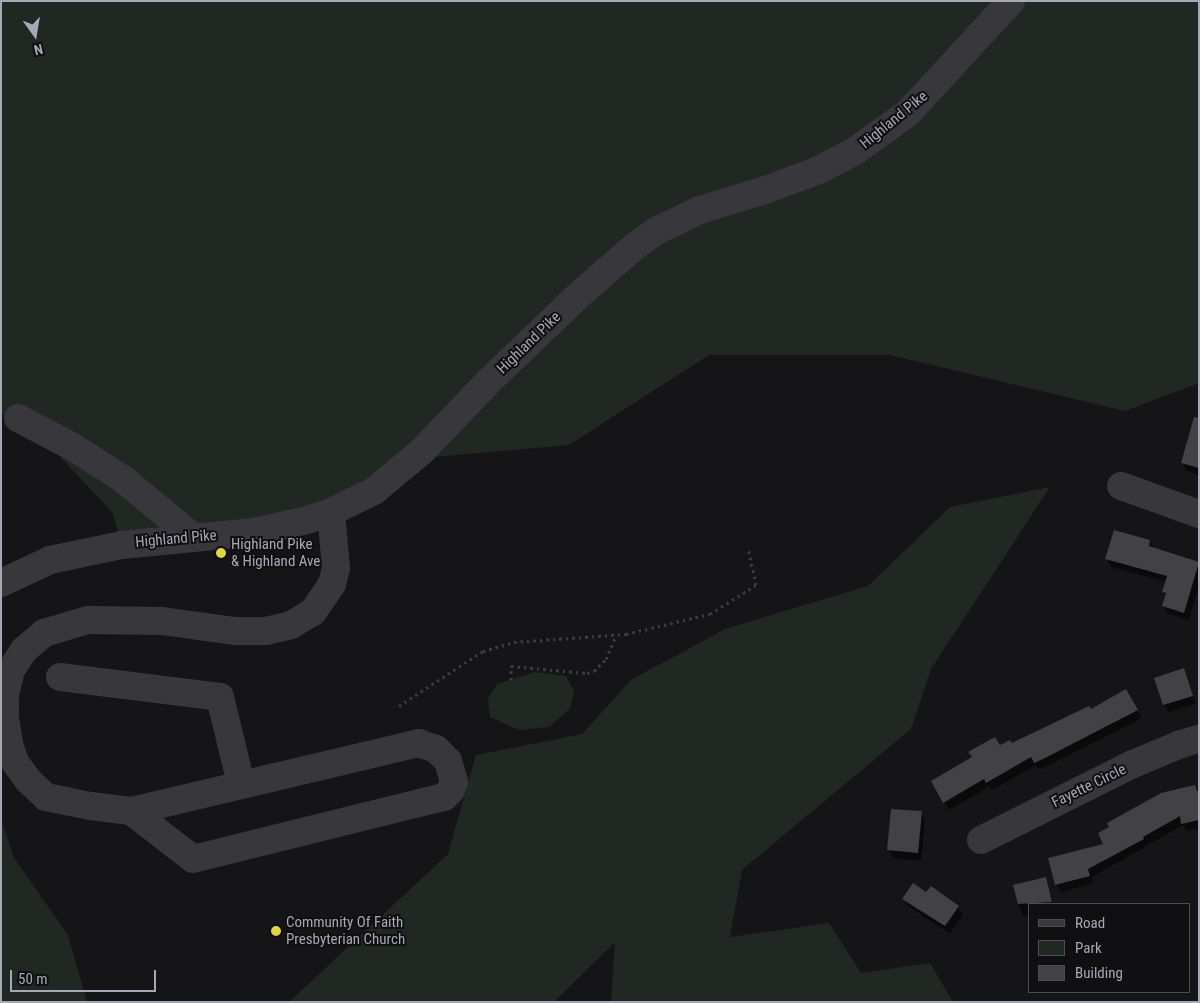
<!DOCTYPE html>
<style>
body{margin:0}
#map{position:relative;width:1200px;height:1003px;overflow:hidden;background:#151416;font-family:"Roboto Condensed",sans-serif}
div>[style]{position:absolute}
.green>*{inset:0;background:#212824}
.shadow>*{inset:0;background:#0007}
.building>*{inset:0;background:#414146}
.path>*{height:3px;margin-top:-1.5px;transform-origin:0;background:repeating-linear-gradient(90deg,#3c3c41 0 2.5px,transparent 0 6.5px)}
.minor>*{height:28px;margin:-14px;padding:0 14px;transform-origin:14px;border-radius:14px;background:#38383c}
.dots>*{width:14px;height:14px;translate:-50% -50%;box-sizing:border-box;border:2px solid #100f11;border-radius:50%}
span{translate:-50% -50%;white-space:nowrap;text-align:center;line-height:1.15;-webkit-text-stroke:4px #100f11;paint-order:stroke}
.street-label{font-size:15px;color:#a7a8b5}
.poi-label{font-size:15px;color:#a7a8b5}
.left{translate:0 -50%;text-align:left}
.frame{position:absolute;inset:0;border:2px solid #a7a8b5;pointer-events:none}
.legend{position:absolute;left:1028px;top:903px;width:162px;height:90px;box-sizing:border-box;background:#100f11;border:1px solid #4c4c53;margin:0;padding:6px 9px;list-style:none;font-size:15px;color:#a7a8b5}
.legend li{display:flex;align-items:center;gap:10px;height:25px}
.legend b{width:25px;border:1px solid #4c4c53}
.north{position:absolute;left:10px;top:10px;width:50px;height:50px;-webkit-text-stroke:4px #100f11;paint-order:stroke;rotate:167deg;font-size:14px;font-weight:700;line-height:20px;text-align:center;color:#a7a8b5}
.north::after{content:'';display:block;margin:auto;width:18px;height:22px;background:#a7a8b5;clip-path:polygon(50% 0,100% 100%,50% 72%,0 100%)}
.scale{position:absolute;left:10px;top:970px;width:146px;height:22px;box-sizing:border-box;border:2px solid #a7a8b5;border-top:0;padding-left:6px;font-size:15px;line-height:18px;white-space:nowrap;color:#a7a8b5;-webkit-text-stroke:4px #100f11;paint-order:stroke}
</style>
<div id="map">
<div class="green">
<i style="clip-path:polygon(1px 1px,1199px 1px,1199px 383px,1125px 411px,890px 355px,709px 355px,569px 445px,412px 459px,331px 512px,122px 545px,112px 512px,35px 430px,1px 413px)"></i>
<i style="clip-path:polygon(1050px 487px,931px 669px,911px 729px,742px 870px,730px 937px,829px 923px,861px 973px,930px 963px,953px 1002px,611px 1002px,615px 942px,554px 1002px,289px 1002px,448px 854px,476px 755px,582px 734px,631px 680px,725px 629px,868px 586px,950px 507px)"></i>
<i style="clip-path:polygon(535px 672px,566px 676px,574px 691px,570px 709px,549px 727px,519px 730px,490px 717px,488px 698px,497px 684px)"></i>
<i style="clip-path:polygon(1px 818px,14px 858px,68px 935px,87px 1002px,1px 1002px)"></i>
</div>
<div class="shadow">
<i style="clip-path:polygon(1199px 433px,1199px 475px,1187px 471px,1183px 463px)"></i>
<i style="clip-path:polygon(1150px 541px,1155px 550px,1199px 563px,1199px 587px,1189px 620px,1168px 614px,1163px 606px,1166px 597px,1163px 592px,1166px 582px,1111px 567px,1107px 559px)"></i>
<i style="clip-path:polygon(1183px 670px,1196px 704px,1168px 712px,1164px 704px)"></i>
<i style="clip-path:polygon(1126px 691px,1142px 718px,1039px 770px,1036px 765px,992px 790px,990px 786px,949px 810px,933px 781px,1000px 747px,1012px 745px,1090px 711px)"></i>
<i style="clip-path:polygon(1195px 787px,1199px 791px,1199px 833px,1198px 829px,1187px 831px,1183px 825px,1092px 877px,1093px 884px,1061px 892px,1057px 885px,1105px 844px)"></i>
<i style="clip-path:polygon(921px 812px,925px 820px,921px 861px,893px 858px,889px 850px)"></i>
<i style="clip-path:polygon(1045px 879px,1054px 904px,1029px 904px,1029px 916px,1025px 917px,1020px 910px,1014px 886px)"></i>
<i style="clip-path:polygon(931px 888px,958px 907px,963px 915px,950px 934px,908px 906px,903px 899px,926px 894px)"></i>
</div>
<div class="building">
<i style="clip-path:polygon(1194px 417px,1199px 418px,1199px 468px,1181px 463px)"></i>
<i style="clip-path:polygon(1114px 530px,1150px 540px,1149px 546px,1199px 562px,1184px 613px,1162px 606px,1166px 593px,1162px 592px,1167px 576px,1105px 559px)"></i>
<i style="clip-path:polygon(1184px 668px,1193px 696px,1163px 705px,1154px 678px)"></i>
<i style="clip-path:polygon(1126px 689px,1138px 710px,1045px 758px,1034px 763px,1031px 757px,986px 783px,984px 779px,943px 803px,931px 781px,972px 757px,968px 752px,995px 737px,1000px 745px,1010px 740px,1012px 743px,1089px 706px,1091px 709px)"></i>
<i style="clip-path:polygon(1195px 785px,1197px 791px,1199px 790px,1199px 820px,1181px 824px,1180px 816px,1143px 837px,1144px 839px,1088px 869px,1090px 876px,1055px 885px,1048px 858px,1103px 844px,1098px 833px,1109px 827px,1107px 823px,1161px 793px)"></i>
<i style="clip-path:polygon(891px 809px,922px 811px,918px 853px,887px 850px)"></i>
<i style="clip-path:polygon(1046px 877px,1052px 902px,1018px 904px,1013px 885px)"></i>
<i style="clip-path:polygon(913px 883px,926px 892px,931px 886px,959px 906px,945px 926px,902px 899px)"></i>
</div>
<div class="path">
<i style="left:511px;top:680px;width:14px;rotate:-90deg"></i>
<i style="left:511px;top:666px;width:76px;rotate:5.3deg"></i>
<i style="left:587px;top:673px;width:7px;rotate:-16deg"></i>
<i style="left:594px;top:671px;width:17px;rotate:-45deg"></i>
<i style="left:606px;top:659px;width:26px;rotate:-67deg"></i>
<i style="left:399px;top:706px;width:100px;rotate:-33.2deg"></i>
<i style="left:483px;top:651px;width:32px;rotate:-16deg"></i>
<i style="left:514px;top:642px;width:112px;rotate:-4.1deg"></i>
<i style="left:626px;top:634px;width:86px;rotate:-13.4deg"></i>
<i style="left:710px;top:614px;width:54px;rotate:-32.2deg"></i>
<i style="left:756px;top:585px;width:35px;rotate:-102deg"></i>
</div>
<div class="minor">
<i style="left:18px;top:418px;width:62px;rotate:27.8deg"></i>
<i style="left:73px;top:447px;width:59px;rotate:32.6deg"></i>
<i style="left:123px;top:479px;width:92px;rotate:39.7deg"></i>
<i style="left:1121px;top:486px;width:83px;rotate:19.7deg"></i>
<i style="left:1px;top:583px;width:54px;rotate:-25.1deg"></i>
<i style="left:50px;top:560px;width:74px;rotate:-11.8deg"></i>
<i style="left:122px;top:545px;width:133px;rotate:-5.6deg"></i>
<i style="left:254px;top:532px;width:54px;rotate:-12.8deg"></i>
<i style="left:307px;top:520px;width:25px;rotate:-18deg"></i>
<i style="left:331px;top:512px;width:48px;rotate:-26deg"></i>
<i style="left:374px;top:491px;width:61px;rotate:-39.7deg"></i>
<i style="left:421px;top:452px;width:98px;rotate:-46.2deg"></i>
<i style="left:489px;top:381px;width:126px;rotate:-43.7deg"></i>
<i style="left:580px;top:294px;width:72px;rotate:-41deg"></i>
<i style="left:634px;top:247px;width:27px;rotate:-36deg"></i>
<i style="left:656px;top:231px;width:49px;rotate:-25.5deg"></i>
<i style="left:700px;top:210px;width:71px;rotate:-17.2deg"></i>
<i style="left:768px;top:189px;width:54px;rotate:-20.4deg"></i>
<i style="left:819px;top:170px;width:41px;rotate:-27.8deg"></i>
<i style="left:855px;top:151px;width:65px;rotate:-35.6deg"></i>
<i style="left:908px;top:113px;width:152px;rotate:-47.4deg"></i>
<i style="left:60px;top:677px;width:161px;rotate:7.1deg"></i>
<i style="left:220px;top:697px;width:89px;rotate:76.4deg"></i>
<i style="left:131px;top:811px;width:78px;rotate:37.7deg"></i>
<i style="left:193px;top:859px;width:259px;rotate:-13.9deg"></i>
<i style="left:444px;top:797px;width:10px;rotate:-45deg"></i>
<i style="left:451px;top:790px;width:9px;rotate:-69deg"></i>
<i style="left:454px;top:782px;width:22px;rotate:-106deg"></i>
<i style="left:448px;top:761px;width:17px;rotate:-135deg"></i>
<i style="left:436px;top:749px;width:18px;rotate:-161deg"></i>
<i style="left:419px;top:743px;width:296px;rotate:166.7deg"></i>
<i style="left:131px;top:811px;width:41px;rotate:-173deg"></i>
<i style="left:90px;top:806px;width:45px;rotate:-168.4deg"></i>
<i style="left:46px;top:797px;width:25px;rotate:-137deg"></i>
<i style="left:28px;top:780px;width:22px;rotate:-126deg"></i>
<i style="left:15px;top:762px;width:20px;rotate:-108deg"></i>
<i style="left:9px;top:743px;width:25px;rotate:-99deg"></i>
<i style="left:5px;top:718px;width:24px;rotate:-90deg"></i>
<i style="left:5px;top:694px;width:25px;rotate:-76deg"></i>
<i style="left:11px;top:670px;width:24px;rotate:-57deg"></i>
<i style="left:24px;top:650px;width:26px;rotate:-40deg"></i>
<i style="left:44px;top:633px;width:46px;rotate:-16.5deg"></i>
<i style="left:88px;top:620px;width:74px;rotate:0.8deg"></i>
<i style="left:162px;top:621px;width:74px;rotate:7.8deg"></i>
<i style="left:235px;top:631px;width:31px"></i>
<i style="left:266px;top:631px;width:26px;rotate:-13deg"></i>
<i style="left:291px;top:625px;width:26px;rotate:-31deg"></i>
<i style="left:313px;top:612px;width:34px;rotate:-56deg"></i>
<i style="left:332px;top:584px;width:16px;rotate:-76deg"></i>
<i style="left:336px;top:568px;width:56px;rotate:-95.1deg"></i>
<i style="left:981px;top:840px;width:170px;rotate:-26.6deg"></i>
<i style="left:1133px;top:764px;width:52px;rotate:-22.6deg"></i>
<i style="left:1181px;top:744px;width:19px;rotate:-16deg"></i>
</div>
<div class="dots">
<i style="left:221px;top:553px;background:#e1d541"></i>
<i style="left:276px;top:931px;background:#e1d541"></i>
</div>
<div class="street-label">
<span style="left:894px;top:120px;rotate:-39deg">Highland Pike</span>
<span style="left:529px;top:343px;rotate:-44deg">Highland Pike</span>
<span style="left:176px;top:539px;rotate:-5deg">Highland Pike</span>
<span style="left:1089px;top:786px;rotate:-26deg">Fayette Circle</span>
</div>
<div class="poi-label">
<span class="left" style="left:231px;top:553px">Highland Pike<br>&amp; Highland Ave</span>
<span class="left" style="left:286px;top:931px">Community Of Faith<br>Presbyterian Church</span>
</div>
<div class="frame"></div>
<ul class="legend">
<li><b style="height:6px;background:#38383c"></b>Road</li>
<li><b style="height:14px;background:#212824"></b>Park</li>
<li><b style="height:14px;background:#414146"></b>Building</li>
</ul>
<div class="north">N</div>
<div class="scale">50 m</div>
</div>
